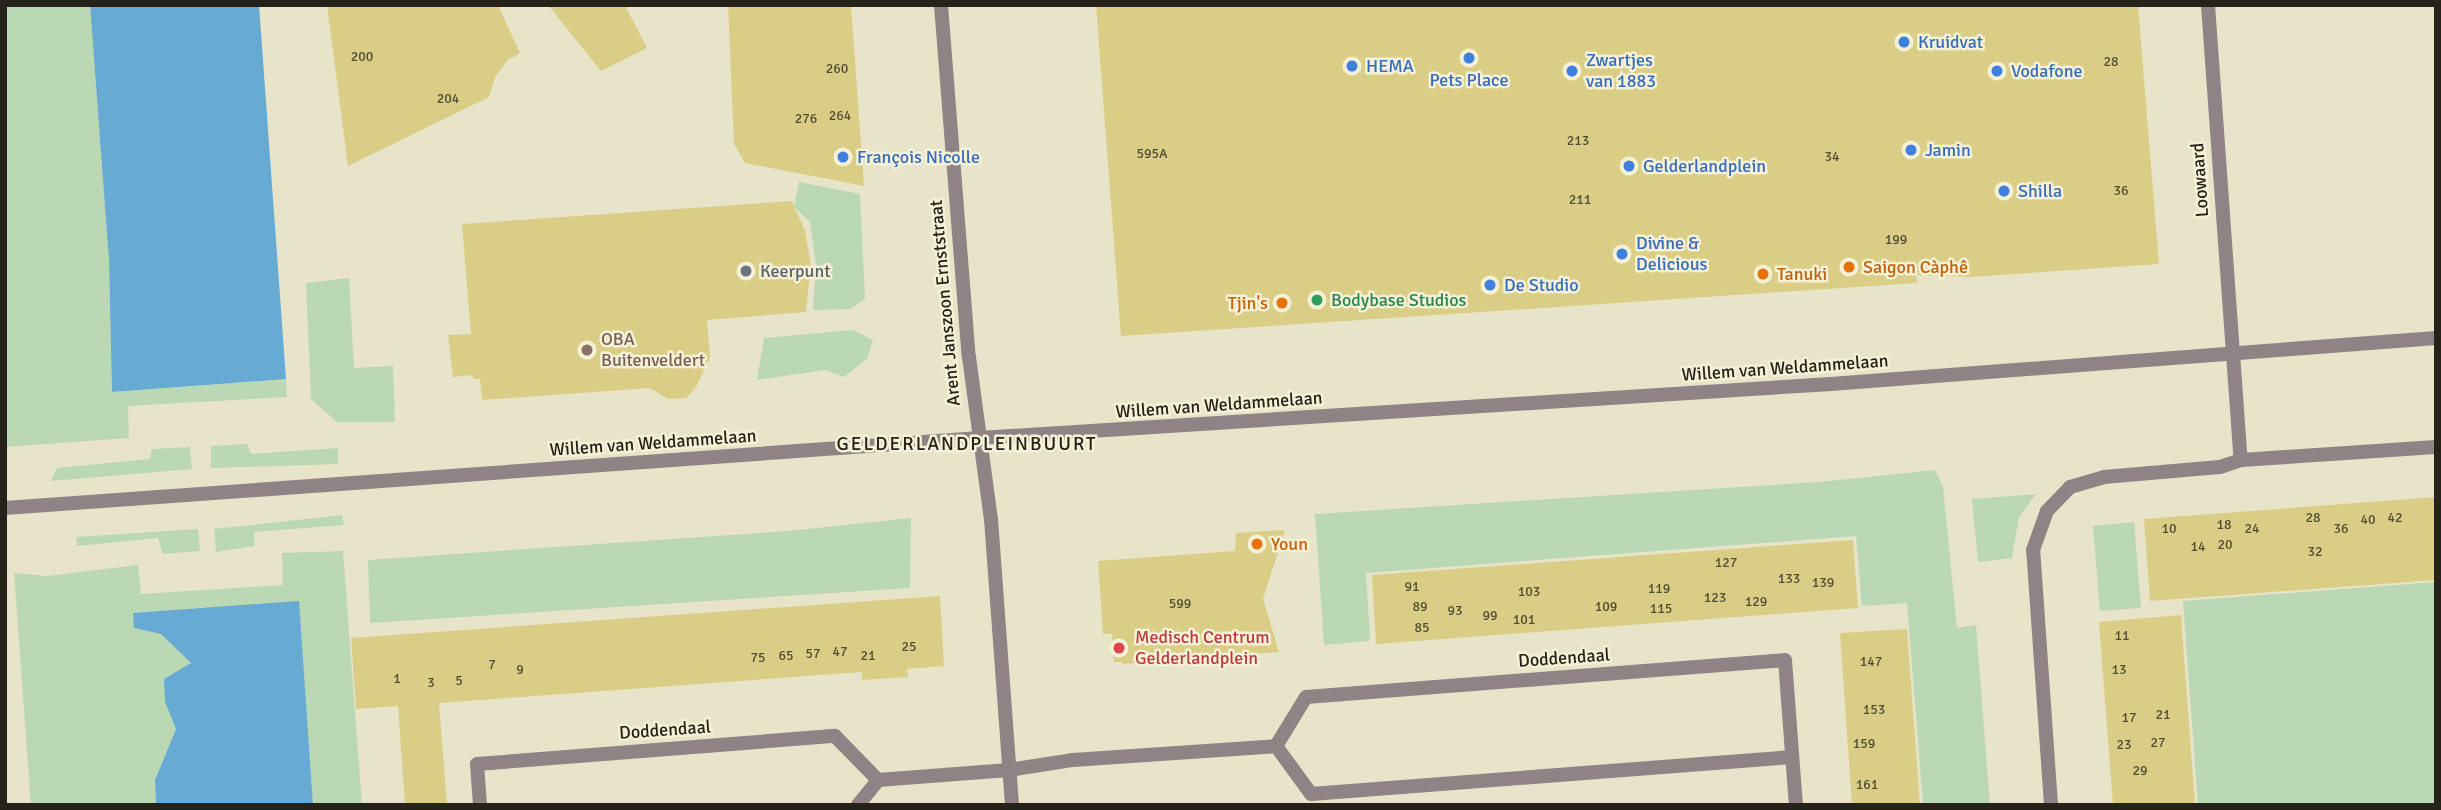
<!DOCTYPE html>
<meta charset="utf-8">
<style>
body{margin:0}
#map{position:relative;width:2441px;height:810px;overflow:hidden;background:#e8e4c9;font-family:Signika,sans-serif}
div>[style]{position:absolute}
.green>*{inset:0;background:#bbd8b4}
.water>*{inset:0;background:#67aad3}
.building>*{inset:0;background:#dace87}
.minor>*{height:14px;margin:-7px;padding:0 7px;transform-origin:7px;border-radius:7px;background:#908385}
.tertiary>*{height:14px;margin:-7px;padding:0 7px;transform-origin:7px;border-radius:7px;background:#908385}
.dots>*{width:19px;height:19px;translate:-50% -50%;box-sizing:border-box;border:4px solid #f5f1d6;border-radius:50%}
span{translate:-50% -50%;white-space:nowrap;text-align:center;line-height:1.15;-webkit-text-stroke:5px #f5f1d6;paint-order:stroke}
.number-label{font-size:14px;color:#524e34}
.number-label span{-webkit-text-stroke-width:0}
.shop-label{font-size:18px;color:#366cbe}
.left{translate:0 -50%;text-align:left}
.street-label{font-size:18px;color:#252319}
.food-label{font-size:18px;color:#c56008}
.right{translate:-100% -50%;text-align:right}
.worship-label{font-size:18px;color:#5b616d}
.leisure-label{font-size:18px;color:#27864d}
.education-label{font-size:18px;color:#785e54}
.health-label{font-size:18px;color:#be3a42}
.neighbourhood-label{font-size:19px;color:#252319;letter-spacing:2px}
.frame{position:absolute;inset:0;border:7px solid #252319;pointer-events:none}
</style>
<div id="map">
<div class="green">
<i style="clip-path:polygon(5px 5px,90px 5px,109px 261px,112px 392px,286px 379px,287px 397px,128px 406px,129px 438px,5px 447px)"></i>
<i style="clip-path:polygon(799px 182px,860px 194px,865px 299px,850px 309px,813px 310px,816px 266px,810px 222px,794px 207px)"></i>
<i style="clip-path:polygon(349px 278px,354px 368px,393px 366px,395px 422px,337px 422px,311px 399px,306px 283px)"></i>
<i style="clip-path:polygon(853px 330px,873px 340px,867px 359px,844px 377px,825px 370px,757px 380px,764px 338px)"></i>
<i style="clip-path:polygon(247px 444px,251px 454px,338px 448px,338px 464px,211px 468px,211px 446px)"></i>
<i style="clip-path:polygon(190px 447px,192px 469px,51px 481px,57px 468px,150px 459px,152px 449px)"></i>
<i style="clip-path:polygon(1935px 470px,1943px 487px,1957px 628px,1976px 625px,1990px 805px,1923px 805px,1907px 603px,1862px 606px,1856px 536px,1366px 573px,1370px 641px,1324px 645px,1315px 514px,1819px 482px)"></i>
<i style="clip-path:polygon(2036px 494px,2019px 517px,2012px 558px,1978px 562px,1972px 499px)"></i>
<i style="clip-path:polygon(342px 515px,344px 525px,254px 532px,254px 546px,216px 552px,214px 529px)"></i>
<i style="clip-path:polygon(911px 518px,910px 588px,370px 623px,368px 560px,788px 531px)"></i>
<i style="clip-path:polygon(2134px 522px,2141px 608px,2100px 611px,2093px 526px)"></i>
<i style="clip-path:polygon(198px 529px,200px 551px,163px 554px,158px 538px,77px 546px,76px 537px)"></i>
<i style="clip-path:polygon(343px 551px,362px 805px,313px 805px,298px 601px,134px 628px,161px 634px,191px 663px,165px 702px,176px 729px,155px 780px,156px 805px,31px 805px,14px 573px,47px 576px,138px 565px,141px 594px,283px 585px,282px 553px)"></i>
<i style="clip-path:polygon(2436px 582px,2436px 805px,2198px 805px,2183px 601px)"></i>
</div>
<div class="water">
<i style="clip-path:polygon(90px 5px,259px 5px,286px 379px,112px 392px,109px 261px)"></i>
<i style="clip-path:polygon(299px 601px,313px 805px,156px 805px,155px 780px,176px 729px,165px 702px,164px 679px,191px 663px,161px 634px,134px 628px,133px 613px)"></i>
</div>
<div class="building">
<i style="clip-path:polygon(327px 5px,498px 5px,520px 53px,508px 60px,495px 77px,489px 97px,348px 166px)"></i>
<i style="clip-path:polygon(548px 5px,625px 5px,647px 48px,601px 71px)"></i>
<i style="clip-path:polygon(728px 5px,851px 5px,864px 186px,745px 163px,734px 144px)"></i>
<i style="clip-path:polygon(1096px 5px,2138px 5px,2159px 264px,1971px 277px,1916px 275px,1917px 283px,1121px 336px)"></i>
<i style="clip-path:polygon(792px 201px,805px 231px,811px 264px,806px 312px,707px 320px,710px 357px,696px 387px,686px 398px,668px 399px,650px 388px,482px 400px,480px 379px,473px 379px,473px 375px,453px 377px,448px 335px,471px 334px,462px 224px)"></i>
<i style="clip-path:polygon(2436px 497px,2436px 580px,2150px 601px,2144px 519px)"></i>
<i style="clip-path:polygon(1285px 530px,1263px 599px,1279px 652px,1122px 664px,1122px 662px,1114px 662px,1112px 634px,1103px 634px,1098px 561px,1235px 551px,1236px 533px)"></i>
<i style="clip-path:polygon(1853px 540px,1858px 608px,1376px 644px,1372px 575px)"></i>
<i style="clip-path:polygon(940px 596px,944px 666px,907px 669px,908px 677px,862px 680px,862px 672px,439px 703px,447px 805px,405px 805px,398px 706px,356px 709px,351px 638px)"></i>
<i style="clip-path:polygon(2181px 615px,2195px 805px,2113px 805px,2099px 622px)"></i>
<i style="clip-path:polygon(1907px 629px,1920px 805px,1852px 805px,1840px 633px)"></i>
</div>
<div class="minor">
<i style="left:2208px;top:5px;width:456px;rotate:85.9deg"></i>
<i style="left:5px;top:508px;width:977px;rotate:-4.11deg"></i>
<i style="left:979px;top:438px;width:854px;rotate:-3.63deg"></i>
<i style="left:1831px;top:384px;width:607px;rotate:-4.35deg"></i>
<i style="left:1276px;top:746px;width:57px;rotate:-58.5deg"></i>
<i style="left:1306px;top:697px;width:480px;rotate:-4.4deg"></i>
<i style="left:1785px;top:660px;width:145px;rotate:85.7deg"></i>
<i style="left:1276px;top:746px;width:59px;rotate:53.9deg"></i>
<i style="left:1311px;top:794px;width:482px;rotate:-4.4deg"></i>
<i style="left:480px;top:805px;width:41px;rotate:-94.2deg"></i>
<i style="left:477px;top:764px;width:359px;rotate:-4.5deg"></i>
<i style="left:835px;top:736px;width:62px;rotate:45.7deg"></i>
<i style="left:858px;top:805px;width:32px;rotate:-51deg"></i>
<i style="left:878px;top:780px;width:131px;rotate:-4.4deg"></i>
<i style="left:1009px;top:770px;width:65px;rotate:-8.9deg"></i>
<i style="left:1073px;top:760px;width:203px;rotate:-3.9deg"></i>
<i style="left:2051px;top:805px;width:256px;rotate:-94deg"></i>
<i style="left:2033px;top:550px;width:41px;rotate:-70.3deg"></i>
<i style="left:2047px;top:511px;width:33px;rotate:-46deg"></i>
<i style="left:2070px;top:487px;width:35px;rotate:-16deg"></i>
<i style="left:2104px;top:477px;width:116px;rotate:-4.9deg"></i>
<i style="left:2220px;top:467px;width:22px;rotate:-18deg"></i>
<i style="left:2241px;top:460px;width:195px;rotate:-3.8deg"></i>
</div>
<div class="tertiary">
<i style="left:941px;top:5px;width:353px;rotate:85.5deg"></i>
<i style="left:969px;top:357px;width:163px;rotate:82.3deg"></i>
<i style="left:991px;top:519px;width:287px;rotate:85.8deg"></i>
</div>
<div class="dots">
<i style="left:1904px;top:42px;background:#3f7fe0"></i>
<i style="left:1469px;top:58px;background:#3f7fe0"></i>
<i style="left:1352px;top:66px;background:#3f7fe0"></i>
<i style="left:1572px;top:71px;background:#3f7fe0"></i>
<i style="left:1997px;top:71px;background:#3f7fe0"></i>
<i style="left:1911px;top:150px;background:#3f7fe0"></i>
<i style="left:843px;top:157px;background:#3f7fe0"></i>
<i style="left:1629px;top:166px;background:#3f7fe0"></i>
<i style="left:2004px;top:191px;background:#3f7fe0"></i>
<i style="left:1622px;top:254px;background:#3f7fe0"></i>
<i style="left:1849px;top:267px;background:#e8710a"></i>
<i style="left:746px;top:271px;background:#6b7280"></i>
<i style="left:1763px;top:274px;background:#e8710a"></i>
<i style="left:1490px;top:285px;background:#3f7fe0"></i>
<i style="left:1317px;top:300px;background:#2e9e5b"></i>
<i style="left:1282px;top:303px;background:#e8710a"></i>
<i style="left:587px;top:350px;background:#8d6e63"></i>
<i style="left:1257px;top:544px;background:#e8710a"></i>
<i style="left:1119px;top:648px;background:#e0444e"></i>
</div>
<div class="number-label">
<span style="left:362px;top:57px">200</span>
<span style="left:2111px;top:62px">28</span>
<span style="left:837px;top:69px">260</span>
<span style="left:448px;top:99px">204</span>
<span style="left:840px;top:116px">264</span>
<span style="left:806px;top:119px">276</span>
<span style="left:1578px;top:141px">213</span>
<span style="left:1152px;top:154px">595A</span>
<span style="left:1832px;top:157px">34</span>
<span style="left:2121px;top:191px">36</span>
<span style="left:1580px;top:200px">211</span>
<span style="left:1896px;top:240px">199</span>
<span style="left:2313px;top:518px">28</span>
<span style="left:2395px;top:518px">42</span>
<span style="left:2368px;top:520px">40</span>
<span style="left:2224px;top:525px">18</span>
<span style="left:2169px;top:529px">10</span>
<span style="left:2252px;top:529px">24</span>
<span style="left:2341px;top:529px">36</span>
<span style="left:2225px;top:545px">20</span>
<span style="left:2198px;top:547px">14</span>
<span style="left:2315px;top:552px">32</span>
<span style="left:1726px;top:563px">127</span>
<span style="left:1789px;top:579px">133</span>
<span style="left:1823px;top:583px">139</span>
<span style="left:1412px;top:587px">91</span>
<span style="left:1659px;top:589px">119</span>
<span style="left:1529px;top:592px">103</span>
<span style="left:1715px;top:598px">123</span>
<span style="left:1756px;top:602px">129</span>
<span style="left:1180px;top:604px">599</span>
<span style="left:1420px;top:607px">89</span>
<span style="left:1606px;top:607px">109</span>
<span style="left:1661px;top:609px">115</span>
<span style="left:1455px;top:611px">93</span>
<span style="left:1490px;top:616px">99</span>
<span style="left:1524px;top:620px">101</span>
<span style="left:1422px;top:628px">85</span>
<span style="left:2122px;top:636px">11</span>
<span style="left:909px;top:647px">25</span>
<span style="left:840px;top:652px">47</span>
<span style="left:813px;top:654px">57</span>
<span style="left:786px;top:656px">65</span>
<span style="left:868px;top:656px">21</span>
<span style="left:758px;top:658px">75</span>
<span style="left:1871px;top:662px">147</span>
<span style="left:492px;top:665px">7</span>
<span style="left:520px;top:670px">9</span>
<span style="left:2119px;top:670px">13</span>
<span style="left:397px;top:679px">1</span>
<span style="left:459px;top:681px">5</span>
<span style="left:431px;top:683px">3</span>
<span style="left:1874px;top:710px">153</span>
<span style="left:2163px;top:715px">21</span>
<span style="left:2129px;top:718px">17</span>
<span style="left:2158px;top:743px">27</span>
<span style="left:1864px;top:744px">159</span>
<span style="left:2124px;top:745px">23</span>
<span style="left:2140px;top:771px">29</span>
<span style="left:1867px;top:785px">161</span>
</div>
<div class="shop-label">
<span class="left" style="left:1918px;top:42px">Kruidvat</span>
<span class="left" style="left:1586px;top:71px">Zwartjes<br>van 1883</span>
<span class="left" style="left:1366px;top:66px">HEMA</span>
<span class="left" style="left:2011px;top:71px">Vodafone</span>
<span style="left:1469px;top:80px">Pets Place</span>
<span class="left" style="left:1925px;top:150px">Jamin</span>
<span class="left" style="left:857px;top:157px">François Nicolle</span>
<span class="left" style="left:1643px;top:166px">Gelderlandplein</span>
<span class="left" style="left:2018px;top:191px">Shilla</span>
<span class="left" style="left:1636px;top:254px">Divine &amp;<br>Delicious</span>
<span class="left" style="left:1504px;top:285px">De Studio</span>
</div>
<div class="street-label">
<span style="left:2200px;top:180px;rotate:-94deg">Loowaard</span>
<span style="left:945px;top:303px;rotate:-95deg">Arent Janszoon Ernststraat</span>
<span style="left:1785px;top:368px;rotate:-4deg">Willem van Weldammelaan</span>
<span style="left:1219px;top:405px;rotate:-4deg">Willem van Weldammelaan</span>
<span style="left:653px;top:443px;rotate:-4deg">Willem van Weldammelaan</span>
<span style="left:1564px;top:658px;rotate:-4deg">Doddendaal</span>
<span style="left:665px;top:730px;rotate:-4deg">Doddendaal</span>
</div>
<div class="food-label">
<span class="left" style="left:1863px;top:267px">Saigon Càphê</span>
<span class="left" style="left:1777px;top:274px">Tanuki</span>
<span class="right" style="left:1268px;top:303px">Tjin's</span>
<span class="left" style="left:1271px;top:544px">Youn</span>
</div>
<div class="worship-label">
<span class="left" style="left:760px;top:271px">Keerpunt</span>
</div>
<div class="leisure-label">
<span class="left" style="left:1331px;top:300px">Bodybase Studios</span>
</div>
<div class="education-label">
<span class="left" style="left:601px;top:350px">OBA<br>Buitenveldert</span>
</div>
<div class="health-label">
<span class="left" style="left:1135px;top:648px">Medisch Centrum<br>Gelderlandplein</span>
</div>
<div class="neighbourhood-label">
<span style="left:967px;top:445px">GELDERLANDPLEINBUURT</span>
</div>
<div class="frame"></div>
</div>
